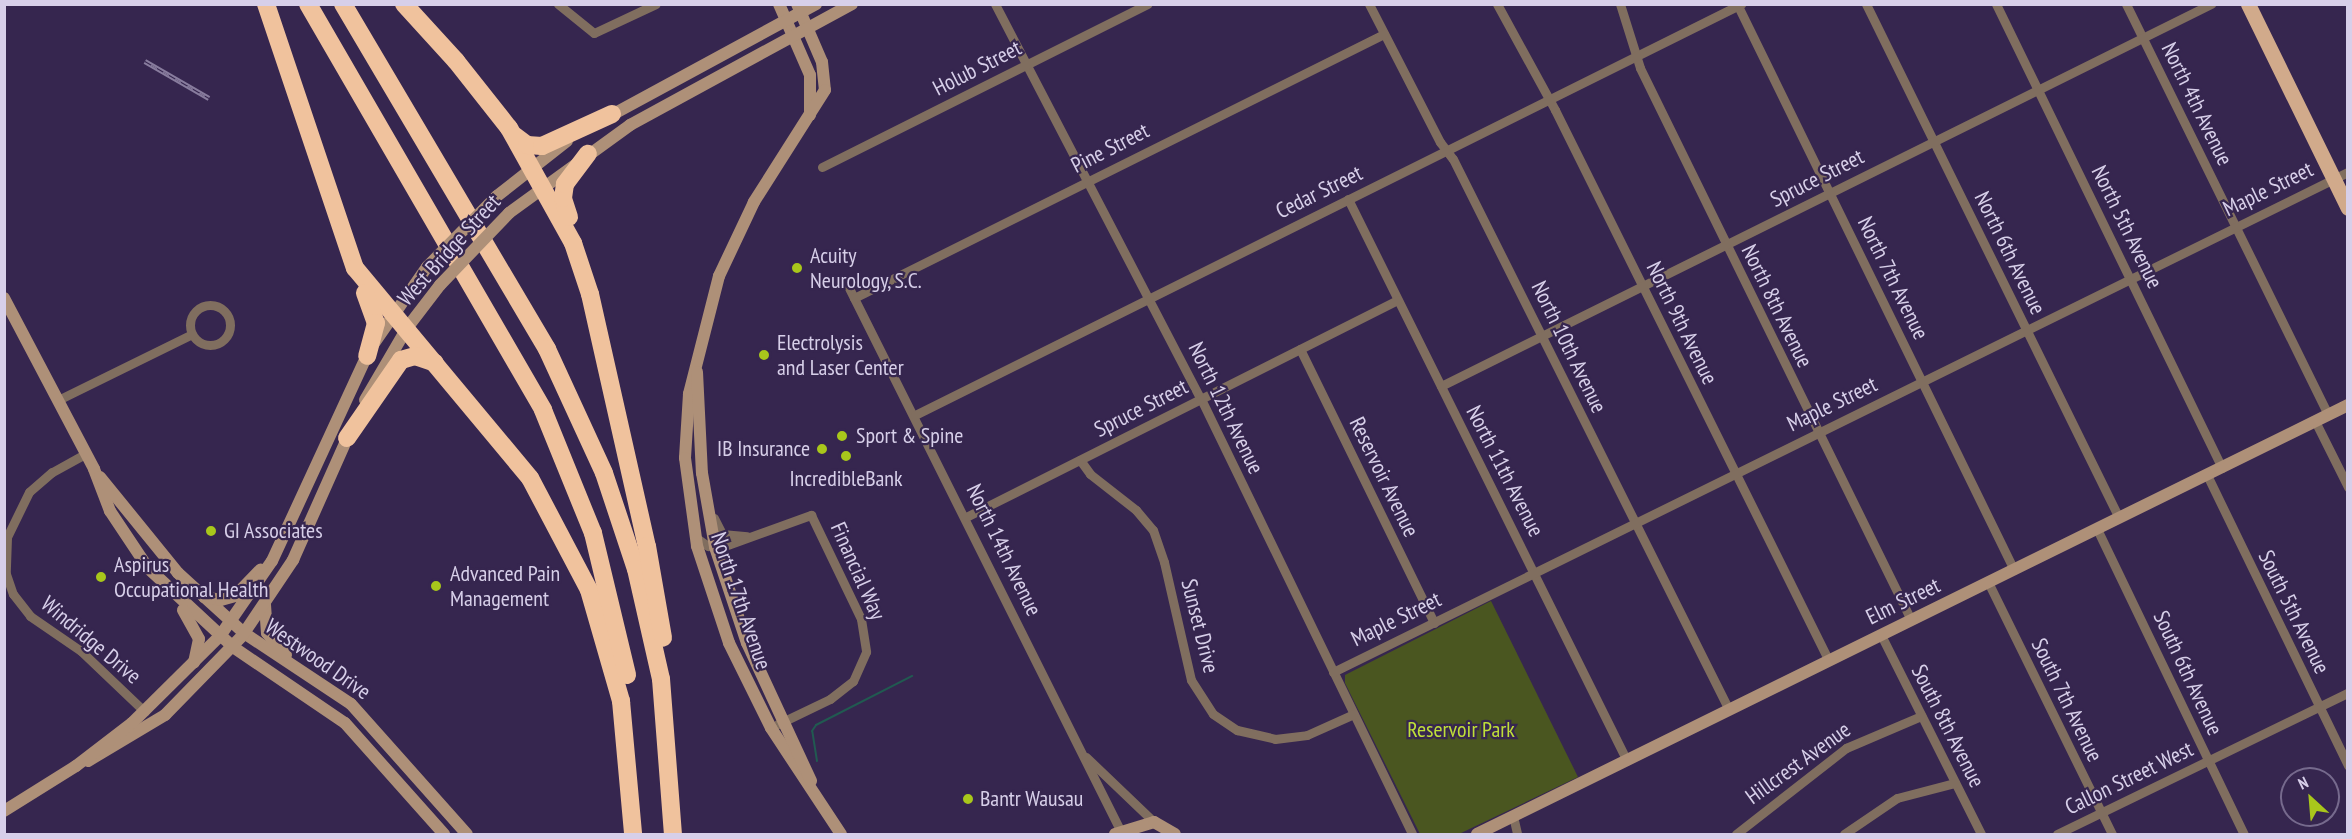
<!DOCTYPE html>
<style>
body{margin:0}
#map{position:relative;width:2352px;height:839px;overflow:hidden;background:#36264f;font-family:"PT Sans Narrow",sans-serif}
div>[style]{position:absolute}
.green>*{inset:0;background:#4a5620}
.stream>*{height:2px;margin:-1px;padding:0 1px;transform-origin:1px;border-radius:1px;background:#215a51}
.street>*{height:9px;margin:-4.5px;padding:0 4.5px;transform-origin:4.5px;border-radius:4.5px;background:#806e5f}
.street>.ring{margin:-4.5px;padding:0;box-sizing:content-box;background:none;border:9px solid #806e5f;border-radius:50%}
.secondary>*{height:12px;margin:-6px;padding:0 6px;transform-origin:6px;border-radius:6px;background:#ae9078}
.primary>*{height:15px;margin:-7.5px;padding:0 7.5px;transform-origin:7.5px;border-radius:7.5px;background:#d1aa8b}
.highway>*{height:18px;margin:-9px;padding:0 9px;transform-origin:9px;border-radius:9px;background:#f0c29d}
.rail>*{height:4.5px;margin-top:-2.25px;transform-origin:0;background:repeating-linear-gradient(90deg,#36264f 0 7px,#887c9e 0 14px);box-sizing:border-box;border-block:2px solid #887c9e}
.secondary-bridge>*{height:12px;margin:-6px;padding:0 6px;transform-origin:6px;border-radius:6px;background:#ae9078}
.dots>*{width:16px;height:16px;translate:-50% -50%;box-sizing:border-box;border:3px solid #36264f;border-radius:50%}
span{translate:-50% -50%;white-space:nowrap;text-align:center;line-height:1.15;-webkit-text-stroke:4.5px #36264f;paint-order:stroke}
.street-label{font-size:22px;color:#d7cfe9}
.poi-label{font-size:22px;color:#d7cfe9}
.left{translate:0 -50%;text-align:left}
.right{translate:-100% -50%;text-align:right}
.park-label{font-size:22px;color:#bfdf38}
.frame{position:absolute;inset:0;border:6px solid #d7cfe9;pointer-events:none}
.north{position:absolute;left:2280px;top:767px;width:60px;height:60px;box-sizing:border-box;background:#36264f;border:2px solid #766a8d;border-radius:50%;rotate:334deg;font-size:16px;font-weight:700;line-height:24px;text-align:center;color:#d7cfe9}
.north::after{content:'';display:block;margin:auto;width:21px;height:27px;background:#a9c71b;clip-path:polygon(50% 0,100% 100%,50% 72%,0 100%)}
</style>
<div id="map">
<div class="green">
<i style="clip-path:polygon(1491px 601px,1578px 777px,1459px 834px,1420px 834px,1345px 683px,1345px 675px)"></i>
</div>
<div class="stream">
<i style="left:817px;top:761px;width:30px;rotate:-99deg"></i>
<i style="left:812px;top:731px;width:7px;rotate:-56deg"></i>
<i style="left:816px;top:725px;width:108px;rotate:-27deg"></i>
</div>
<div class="street">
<i style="left:558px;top:4px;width:46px;rotate:38.9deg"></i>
<i style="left:594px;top:33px;width:68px;rotate:-25.1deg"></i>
<i style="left:995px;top:4px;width:445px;rotate:62.5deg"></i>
<i style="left:1201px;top:399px;width:483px;rotate:64.1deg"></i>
<i style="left:1369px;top:4px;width:155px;rotate:62.8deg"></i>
<i style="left:1440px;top:142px;width:21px;rotate:53deg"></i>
<i style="left:1453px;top:159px;width:616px;rotate:63.39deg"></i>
<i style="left:1497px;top:4px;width:121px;rotate:61.3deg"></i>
<i style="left:1555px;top:110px;width:615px;rotate:63.56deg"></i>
<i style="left:1620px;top:4px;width:67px;rotate:72.6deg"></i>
<i style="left:1640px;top:68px;width:615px;rotate:63.85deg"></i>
<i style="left:1737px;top:4px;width:630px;rotate:63.92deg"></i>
<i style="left:1866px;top:4px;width:573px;rotate:63.79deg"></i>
<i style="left:1996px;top:4px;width:516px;rotate:64.03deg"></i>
<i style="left:2126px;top:4px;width:458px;rotate:63.8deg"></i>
<i style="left:822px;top:167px;width:364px;rotate:-26.6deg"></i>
<i style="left:1348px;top:199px;width:627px;rotate:63.6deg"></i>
<i style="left:849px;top:288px;width:610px;rotate:63.43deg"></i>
<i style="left:854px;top:298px;width:592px;rotate:-26.48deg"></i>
<i class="ring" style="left:190px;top:305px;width:31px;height:31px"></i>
<i style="left:1300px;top:349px;width:305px;rotate:63.9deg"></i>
<i style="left:1441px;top:386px;width:860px;rotate:-26.39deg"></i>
<i style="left:58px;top:400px;width:149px;rotate:-26.2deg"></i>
<i style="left:915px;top:415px;width:923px;rotate:-26.45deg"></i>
<i style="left:2315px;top:421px;width:74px;rotate:63.4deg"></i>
<i style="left:85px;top:454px;width:38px;rotate:151deg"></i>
<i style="left:52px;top:472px;width:30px;rotate:139deg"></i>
<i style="left:29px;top:492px;width:50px;rotate:116.1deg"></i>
<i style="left:7px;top:537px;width:37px;rotate:92deg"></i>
<i style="left:6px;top:574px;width:21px;rotate:71deg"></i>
<i style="left:13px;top:594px;width:28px;rotate:52deg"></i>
<i style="left:30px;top:616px;width:62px;rotate:34.5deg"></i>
<i style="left:81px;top:651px;width:88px;rotate:43.6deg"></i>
<i style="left:1080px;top:460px;width:17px;rotate:54deg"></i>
<i style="left:1090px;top:474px;width:58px;rotate:38deg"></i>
<i style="left:1136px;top:510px;width:26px;rotate:50deg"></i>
<i style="left:1153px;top:530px;width:34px;rotate:71deg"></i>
<i style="left:1164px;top:562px;width:121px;rotate:77.1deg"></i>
<i style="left:1191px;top:680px;width:40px;rotate:57.1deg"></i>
<i style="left:1213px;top:714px;width:29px;rotate:34deg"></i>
<i style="left:1237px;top:730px;width:39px;rotate:13deg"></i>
<i style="left:1275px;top:739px;width:32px;rotate:-7deg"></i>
<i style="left:1307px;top:735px;width:51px;rotate:-24.1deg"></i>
<i style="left:2207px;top:475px;width:323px;rotate:64.1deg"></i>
<i style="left:966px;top:517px;width:483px;rotate:-26.7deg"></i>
<i style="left:714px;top:518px;width:18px;rotate:63deg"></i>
<i style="left:722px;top:534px;width:25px;rotate:5deg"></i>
<i style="left:2097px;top:529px;width:339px;rotate:64.3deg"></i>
<i style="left:695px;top:537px;width:16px;rotate:35deg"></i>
<i style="left:708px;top:546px;width:14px;rotate:4deg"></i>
<i style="left:722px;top:547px;width:95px;rotate:-19.8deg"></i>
<i style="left:811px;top:515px;width:115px;rotate:64.3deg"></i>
<i style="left:861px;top:619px;width:33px;rotate:81deg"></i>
<i style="left:866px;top:652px;width:32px;rotate:114deg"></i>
<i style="left:853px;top:681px;width:29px;rotate:142deg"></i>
<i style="left:830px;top:699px;width:58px;rotate:154.3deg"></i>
<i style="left:1988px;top:582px;width:281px;rotate:63.8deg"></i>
<i style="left:1881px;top:635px;width:223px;rotate:63.3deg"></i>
<i style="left:1333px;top:672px;width:1131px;rotate:-26.23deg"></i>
<i style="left:1086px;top:757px;width:94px;rotate:43.7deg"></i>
<i style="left:1513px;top:816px;width:18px;rotate:77deg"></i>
<i style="left:1736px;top:834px;width:140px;rotate:-38deg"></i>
<i style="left:1846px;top:748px;width:82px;rotate:-23.1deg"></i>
<i style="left:1844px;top:834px;width:64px;rotate:-34.2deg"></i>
<i style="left:1897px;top:798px;width:60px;rotate:-14.5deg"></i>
<i style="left:2057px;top:834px;width:323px;rotate:-25.9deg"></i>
</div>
<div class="secondary">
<i style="left:779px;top:4px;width:77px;rotate:66.4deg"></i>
<i style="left:810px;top:75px;width:40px;rotate:90deg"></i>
<i style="left:797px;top:4px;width:63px;rotate:66.7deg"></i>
<i style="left:822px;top:62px;width:28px;rotate:84deg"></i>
<i style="left:825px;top:90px;width:133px;rotate:122.4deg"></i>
<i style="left:754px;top:202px;width:82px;rotate:115.3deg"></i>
<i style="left:719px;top:276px;width:122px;rotate:104.3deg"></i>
<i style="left:689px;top:394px;width:64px;rotate:93.6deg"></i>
<i style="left:685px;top:458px;width:89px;rotate:82.2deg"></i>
<i style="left:697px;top:546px;width:102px;rotate:71.7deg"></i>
<i style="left:729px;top:643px;width:95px;rotate:63.7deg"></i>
<i style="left:771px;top:728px;width:127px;rotate:56.6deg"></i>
<i style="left:608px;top:117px;width:237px;rotate:-28.5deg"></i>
<i style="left:497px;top:196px;width:89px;rotate:-38.2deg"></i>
<i style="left:509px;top:213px;width:150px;rotate:-36deg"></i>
<i style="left:630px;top:125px;width:253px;rotate:-28.6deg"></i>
<i style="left:4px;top:298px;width:193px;rotate:62.2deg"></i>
<i style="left:94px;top:469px;width:45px;rotate:69.1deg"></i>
<i style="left:110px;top:511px;width:69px;rotate:56.3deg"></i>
<i style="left:148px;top:568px;width:116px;rotate:42.9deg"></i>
<i style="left:233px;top:647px;width:135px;rotate:34.2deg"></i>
<i style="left:345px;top:723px;width:149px;rotate:48.3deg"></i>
<i style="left:697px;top:372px;width:101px;rotate:87.2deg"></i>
<i style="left:702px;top:473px;width:75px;rotate:80deg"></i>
<i style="left:715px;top:547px;width:101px;rotate:71.6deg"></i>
<i style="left:747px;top:643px;width:152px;rotate:65.1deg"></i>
<i style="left:365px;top:400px;width:83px;rotate:-59.7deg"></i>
<i style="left:407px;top:328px;width:54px;rotate:-52.5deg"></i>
<i style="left:100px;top:477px;width:124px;rotate:50.9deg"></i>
<i style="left:178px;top:573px;width:89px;rotate:42.3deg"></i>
<i style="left:244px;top:633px;width:128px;rotate:33.6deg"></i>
<i style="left:351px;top:704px;width:174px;rotate:48.3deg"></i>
<i style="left:204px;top:597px;width:17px;rotate:10deg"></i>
<i style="left:221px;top:600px;width:15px;rotate:-16deg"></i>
<i style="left:235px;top:596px;width:37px;rotate:-46deg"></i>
<i style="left:265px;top:605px;width:28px;rotate:86deg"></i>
<i style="left:267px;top:633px;width:29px;rotate:49deg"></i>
<i style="left:183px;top:610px;width:33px;rotate:61deg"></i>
<i style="left:199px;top:639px;width:24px;rotate:102deg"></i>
<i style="left:88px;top:761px;width:90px;rotate:-30.9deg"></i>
<i style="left:165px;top:715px;width:110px;rotate:-45.7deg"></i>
<i style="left:242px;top:636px;width:92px;rotate:-56.1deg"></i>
<i style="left:293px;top:560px;width:140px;rotate:-66deg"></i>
<i style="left:4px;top:811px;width:85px;rotate:-32deg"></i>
<i style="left:76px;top:766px;width:71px;rotate:-37.5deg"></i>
<i style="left:132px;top:723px;width:124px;rotate:-44.7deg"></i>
<i style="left:220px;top:636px;width:91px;rotate:-55.3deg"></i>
<i style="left:272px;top:561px;width:234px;rotate:-65.2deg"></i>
<i style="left:370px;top:349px;width:100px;rotate:-55.2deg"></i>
<i style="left:1115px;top:834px;width:41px;rotate:-17.1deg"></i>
<i style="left:1154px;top:822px;width:24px;rotate:30deg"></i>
<i style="left:1477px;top:834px;width:971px;rotate:-26.22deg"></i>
</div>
<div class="primary">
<i style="left:2248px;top:4px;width:227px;rotate:63.9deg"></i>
</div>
<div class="highway">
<i style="left:266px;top:4px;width:279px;rotate:71.4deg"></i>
<i style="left:355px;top:268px;width:273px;rotate:50.2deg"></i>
<i style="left:530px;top:478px;width:127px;rotate:62.2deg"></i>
<i style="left:589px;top:590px;width:116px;rotate:73.9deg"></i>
<i style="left:621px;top:701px;width:134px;rotate:84.8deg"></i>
<i style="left:308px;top:4px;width:469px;rotate:59.9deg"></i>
<i style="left:543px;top:410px;width:133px;rotate:67.9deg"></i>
<i style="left:593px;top:533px;width:146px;rotate:76.5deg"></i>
<i style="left:343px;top:4px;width:401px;rotate:59.4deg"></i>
<i style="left:547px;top:349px;width:136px;rotate:65.3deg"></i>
<i style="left:604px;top:473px;width:101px;rotate:71.6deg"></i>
<i style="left:636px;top:569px;width:113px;rotate:77.2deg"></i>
<i style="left:661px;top:679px;width:155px;rotate:85.6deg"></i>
<i style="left:404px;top:4px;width:77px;rotate:47.6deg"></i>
<i style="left:456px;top:61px;width:85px;rotate:51.7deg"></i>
<i style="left:509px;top:128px;width:132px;rotate:60.9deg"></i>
<i style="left:573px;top:243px;width:54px;rotate:71.6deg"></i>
<i style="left:590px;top:294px;width:258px;rotate:77.3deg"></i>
<i style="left:647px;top:546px;width:93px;rotate:80.1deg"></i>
<i style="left:515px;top:136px;width:15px;rotate:37deg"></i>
<i style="left:527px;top:145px;width:15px;rotate:4deg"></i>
<i style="left:542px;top:146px;width:77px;rotate:-24.6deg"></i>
<i style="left:569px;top:217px;width:20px;rotate:-108deg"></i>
<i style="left:563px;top:198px;width:14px;rotate:-82deg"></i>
<i style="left:565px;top:184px;width:38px;rotate:-53deg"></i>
<i style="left:365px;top:293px;width:32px;rotate:70deg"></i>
<i style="left:376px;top:323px;width:34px;rotate:105deg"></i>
<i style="left:347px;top:438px;width:95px;rotate:-55.3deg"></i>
<i style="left:401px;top:360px;width:15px;rotate:-16deg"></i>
<i style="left:415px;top:356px;width:21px;rotate:19deg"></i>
</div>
<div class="rail">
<i style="left:145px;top:61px;width:74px;rotate:30deg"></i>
</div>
<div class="secondary-bridge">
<i style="left:427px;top:267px;width:100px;rotate:-45.4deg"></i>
<i style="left:440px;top:285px;width:100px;rotate:-46.2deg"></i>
</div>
<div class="dots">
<i style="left:797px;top:268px;background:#a9c71b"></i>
<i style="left:764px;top:355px;background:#a9c71b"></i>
<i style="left:842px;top:436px;background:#a9c71b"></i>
<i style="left:822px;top:449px;background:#a9c71b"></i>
<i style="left:846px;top:456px;background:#a9c71b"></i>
<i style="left:211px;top:531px;background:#a9c71b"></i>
<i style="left:101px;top:577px;background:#a9c71b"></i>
<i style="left:436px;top:586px;background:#a9c71b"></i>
<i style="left:968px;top:799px;background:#a9c71b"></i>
</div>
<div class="street-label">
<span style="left:977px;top:68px;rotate:-27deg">Holub Street</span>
<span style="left:2197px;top:104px;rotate:64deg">North 4th Avenue</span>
<span style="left:1110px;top:148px;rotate:-27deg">Pine Street</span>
<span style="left:1817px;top:178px;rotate:-27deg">Spruce Street</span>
<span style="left:2268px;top:189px;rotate:-26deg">Maple Street</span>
<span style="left:1319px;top:192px;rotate:-26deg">Cedar Street</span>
<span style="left:2127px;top:227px;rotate:64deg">North 5th Avenue</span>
<span style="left:449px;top:250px;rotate:-48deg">West Bridge Street</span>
<span style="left:2010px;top:253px;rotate:64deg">North 6th Avenue</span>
<span style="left:1893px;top:278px;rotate:64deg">North 7th Avenue</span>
<span style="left:1777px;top:306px;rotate:64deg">North 8th Avenue</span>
<span style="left:1682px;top:323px;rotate:64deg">North 9th Avenue</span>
<span style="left:1569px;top:347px;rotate:64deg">North 10th Avenue</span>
<span style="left:1832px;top:404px;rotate:-26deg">Maple Street</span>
<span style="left:1141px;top:408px;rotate:-27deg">Spruce Street</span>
<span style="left:1226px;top:408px;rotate:64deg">North 12th Avenue</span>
<span style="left:1505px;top:471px;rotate:63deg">North 11th Avenue</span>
<span style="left:1384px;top:477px;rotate:64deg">Reservoir Avenue</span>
<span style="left:1004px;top:550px;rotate:64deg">North 14th Avenue</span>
<span style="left:858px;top:571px;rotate:66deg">Financial Way</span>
<span style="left:741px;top:601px;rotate:71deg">North 17th Avenue</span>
<span style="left:1903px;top:601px;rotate:-26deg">Elm Street</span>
<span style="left:2294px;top:612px;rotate:64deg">South 5th Avenue</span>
<span style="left:1396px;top:619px;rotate:-26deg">Maple Street</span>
<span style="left:1200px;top:626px;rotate:76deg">Sunset Drive</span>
<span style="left:91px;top:640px;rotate:40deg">Windridge Drive</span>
<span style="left:318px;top:659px;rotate:35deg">Westwood Drive</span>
<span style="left:2188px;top:673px;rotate:65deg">South 6th Avenue</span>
<span style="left:2067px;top:700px;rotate:64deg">South 7th Avenue</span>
<span style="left:1948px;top:726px;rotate:63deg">South 8th Avenue</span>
<span style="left:1798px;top:763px;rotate:-36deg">Hillcrest Avenue</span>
<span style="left:2129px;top:778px;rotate:-26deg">Callon Street West</span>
</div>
<div class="poi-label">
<span class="left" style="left:810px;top:268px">Acuity<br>Neurology, S.C.</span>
<span class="left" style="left:777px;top:355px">Electrolysis<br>and Laser Center</span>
<span class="left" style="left:856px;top:436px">Sport &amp; Spine</span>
<span class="right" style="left:810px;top:449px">IB Insurance</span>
<span style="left:846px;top:479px">IncredibleBank</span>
<span class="left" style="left:224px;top:531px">GI Associates</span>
<span class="left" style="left:114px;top:577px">Aspirus<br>Occupational Health</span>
<span class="left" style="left:450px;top:586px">Advanced Pain<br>Management</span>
<span class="left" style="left:980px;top:799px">Bantr Wausau</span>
</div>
<div class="park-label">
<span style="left:1461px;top:730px">Reservoir Park</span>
</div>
<div class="frame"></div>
<div class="north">N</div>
</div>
